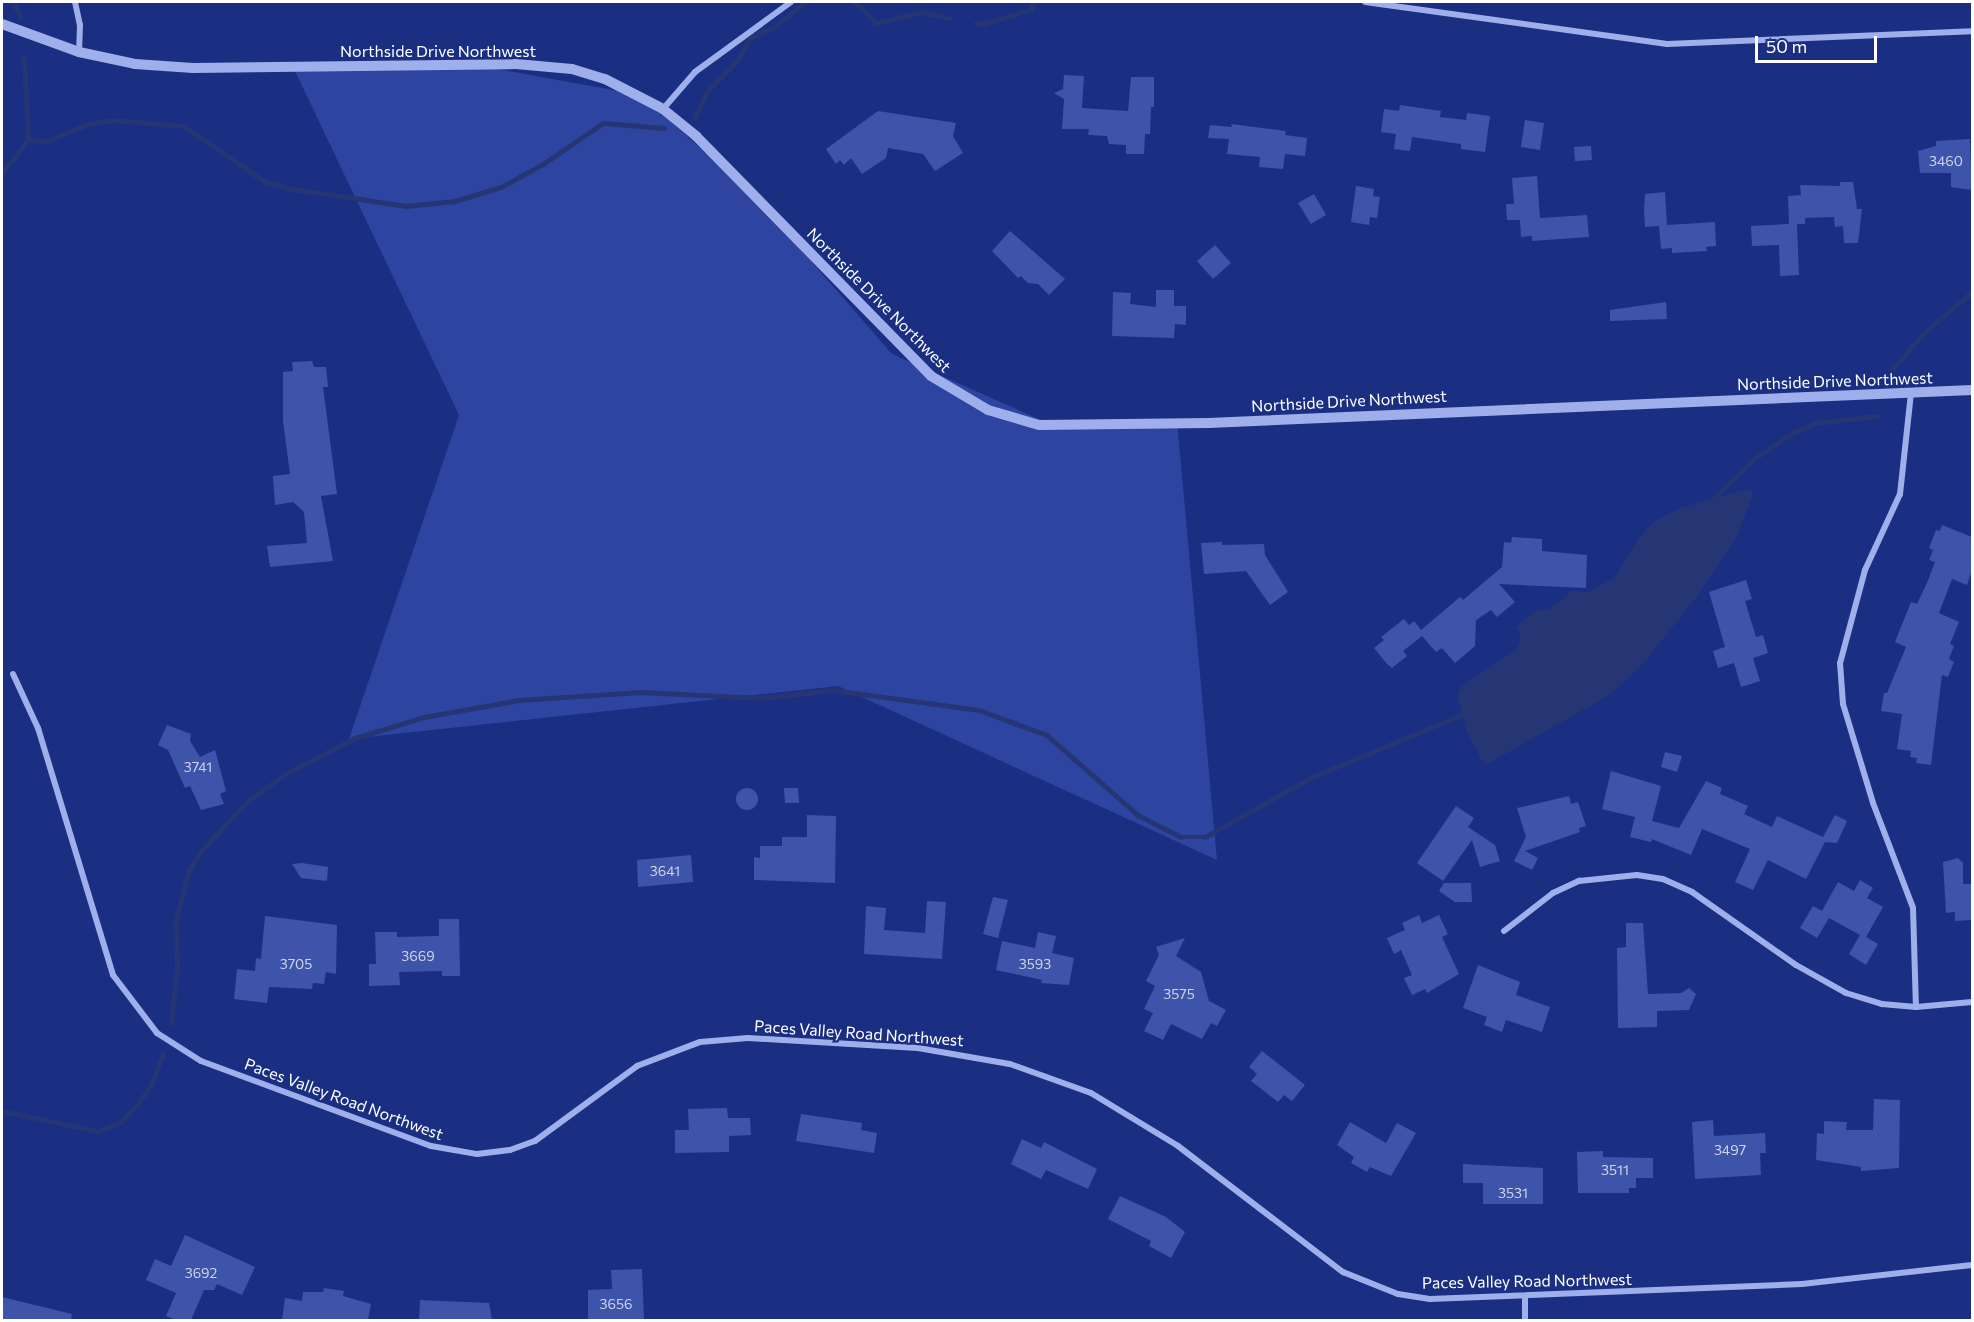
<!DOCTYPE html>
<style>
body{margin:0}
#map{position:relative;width:1974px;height:1322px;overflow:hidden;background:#1a2f82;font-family:Commissioner,sans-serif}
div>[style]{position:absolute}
.green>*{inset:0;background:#2d45a1}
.water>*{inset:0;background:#263674}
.stream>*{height:4.5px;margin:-2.25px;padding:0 2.25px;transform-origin:2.25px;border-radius:2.25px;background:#263674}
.building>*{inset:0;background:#3e54aa}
.round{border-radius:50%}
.minor>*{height:6px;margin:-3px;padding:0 3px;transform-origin:3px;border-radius:3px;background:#9fafeb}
.tertiary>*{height:10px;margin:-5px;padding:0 5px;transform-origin:5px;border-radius:5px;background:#9fafeb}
span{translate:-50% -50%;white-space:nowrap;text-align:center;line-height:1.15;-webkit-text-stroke:4.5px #1a2f82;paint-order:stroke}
.number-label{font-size:14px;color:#cfd4ea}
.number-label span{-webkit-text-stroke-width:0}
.street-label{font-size:16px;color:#fff}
.frame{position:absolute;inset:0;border:3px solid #fff;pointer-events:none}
.scale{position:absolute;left:1755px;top:36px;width:122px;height:27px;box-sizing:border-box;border:3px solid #fff;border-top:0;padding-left:8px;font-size:18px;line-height:21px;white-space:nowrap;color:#fff;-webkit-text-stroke:4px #1a2f82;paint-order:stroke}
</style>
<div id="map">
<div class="green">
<i style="clip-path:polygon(448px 60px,641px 95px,757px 199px,892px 354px,1041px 420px,1177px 421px,1217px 860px,838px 686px,349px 739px,459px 415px,294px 69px)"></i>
</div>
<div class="water">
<i style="clip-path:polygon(1744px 490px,1752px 491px,1752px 497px,1736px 538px,1695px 599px,1644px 663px,1610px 695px,1496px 759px,1487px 764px,1481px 759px,1466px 730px,1457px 694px,1463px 685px,1516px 650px,1521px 636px,1516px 628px,1534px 611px,1550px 609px,1571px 591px,1589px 592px,1615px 577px,1639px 538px,1654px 522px,1680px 508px)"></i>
</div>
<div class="stream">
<i style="left:14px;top:2px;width:17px;rotate:66deg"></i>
<i style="left:855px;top:2px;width:30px;rotate:45deg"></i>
<i style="left:876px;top:23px;width:47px;rotate:-13.4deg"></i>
<i style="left:922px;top:12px;width:28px;rotate:13deg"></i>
<i style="left:976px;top:23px;width:7px;rotate:8deg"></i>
<i style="left:983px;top:24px;width:51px;rotate:-17deg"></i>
<i style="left:1032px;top:9px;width:7px;rotate:-82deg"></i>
<i style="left:695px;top:118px;width:30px;rotate:-66deg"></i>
<i style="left:707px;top:91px;width:42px;rotate:-45deg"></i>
<i style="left:737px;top:61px;width:26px;rotate:-61deg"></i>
<i style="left:750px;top:38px;width:24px;rotate:-24deg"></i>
<i style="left:772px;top:28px;width:43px;rotate:-37.4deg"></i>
<i style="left:28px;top:140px;width:19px;rotate:3deg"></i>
<i style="left:47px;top:141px;width:44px;rotate:-22.5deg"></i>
<i style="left:88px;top:124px;width:24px;rotate:-9deg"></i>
<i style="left:112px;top:120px;width:72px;rotate:4.8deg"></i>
<i style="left:184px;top:126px;width:97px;rotate:34.5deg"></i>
<i style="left:264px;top:181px;width:24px;rotate:17deg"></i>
<i style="left:287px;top:188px;width:120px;rotate:8.6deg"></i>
<i style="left:406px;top:206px;width:49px;rotate:-5.8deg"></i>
<i style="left:455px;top:201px;width:48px;rotate:-16.9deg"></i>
<i style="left:501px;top:187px;width:48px;rotate:-28.7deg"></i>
<i style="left:543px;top:164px;width:73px;rotate:-34.3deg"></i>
<i style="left:603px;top:123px;width:61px;rotate:4.7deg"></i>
<i style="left:2px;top:173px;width:42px;rotate:-51.8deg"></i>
<i style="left:28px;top:140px;width:82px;rotate:-92.8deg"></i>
<i style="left:1883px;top:380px;width:64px;rotate:-48.8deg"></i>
<i style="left:1925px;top:332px;width:62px;rotate:-40.4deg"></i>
<i style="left:1715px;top:497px;width:54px;rotate:-44.3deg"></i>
<i style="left:1754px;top:459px;width:48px;rotate:-34deg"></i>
<i style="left:1794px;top:432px;width:24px;rotate:-22deg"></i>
<i style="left:1816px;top:423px;width:61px;rotate:-6.5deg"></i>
<i style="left:171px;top:1023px;width:55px;rotate:-83.8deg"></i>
<i style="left:177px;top:968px;width:49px;rotate:-91.2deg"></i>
<i style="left:176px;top:919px;width:48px;rotate:-75.4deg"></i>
<i style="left:188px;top:873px;width:24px;rotate:-60deg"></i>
<i style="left:200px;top:852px;width:73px;rotate:-46.7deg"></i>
<i style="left:250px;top:799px;width:49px;rotate:-35deg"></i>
<i style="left:290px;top:771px;width:73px;rotate:-26.9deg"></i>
<i style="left:355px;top:738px;width:72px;rotate:-16.9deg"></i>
<i style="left:424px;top:717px;width:97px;rotate:-10.1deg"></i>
<i style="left:519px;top:700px;width:121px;rotate:-3.8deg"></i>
<i style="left:640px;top:692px;width:121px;rotate:2.8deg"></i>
<i style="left:761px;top:698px;width:72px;rotate:-6.3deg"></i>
<i style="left:833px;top:690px;width:147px;rotate:7.8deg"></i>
<i style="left:979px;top:710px;width:72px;rotate:20.2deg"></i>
<i style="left:1047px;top:735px;width:121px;rotate:41.3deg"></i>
<i style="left:1138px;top:815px;width:48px;rotate:27.1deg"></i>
<i style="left:1181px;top:837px;width:24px"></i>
<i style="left:1205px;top:837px;width:120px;rotate:-29.3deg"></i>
<i style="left:1310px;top:778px;width:164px;rotate:-22.6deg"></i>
<i style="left:2px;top:1111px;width:98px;rotate:11.8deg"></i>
<i style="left:98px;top:1131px;width:25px;rotate:-21deg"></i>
<i style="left:121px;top:1122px;width:23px;rotate:-47deg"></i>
<i style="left:137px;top:1105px;width:24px;rotate:-55deg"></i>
<i style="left:151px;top:1085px;width:33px;rotate:-69deg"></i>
</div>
<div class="building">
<i style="clip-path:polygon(1064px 75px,1084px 76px,1082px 108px,1128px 111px,1131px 77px,1154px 77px,1154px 107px,1151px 107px,1150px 134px,1145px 134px,1144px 154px,1126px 154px,1126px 145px,1109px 144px,1107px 136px,1088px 135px,1089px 129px,1062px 129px,1064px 99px,1054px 93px,1063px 89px)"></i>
<i style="clip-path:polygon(1400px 105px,1441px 111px,1440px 117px,1466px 120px,1467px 113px,1490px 116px,1485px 152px,1461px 149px,1461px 144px,1412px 137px,1410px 151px,1394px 149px,1396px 134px,1381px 132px,1384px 109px,1399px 111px)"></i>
<i style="clip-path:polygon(878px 111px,956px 123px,953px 136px,963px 153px,935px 171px,923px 154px,888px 148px,886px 158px,862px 174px,851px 158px,844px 165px,840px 160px,836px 164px,826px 149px)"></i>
<i style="clip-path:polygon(1525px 120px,1544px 123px,1540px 150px,1521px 147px)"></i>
<i style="clip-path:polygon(1231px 124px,1286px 131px,1285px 135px,1307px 138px,1305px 156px,1285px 154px,1283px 169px,1259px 167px,1260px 157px,1227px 154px,1229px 139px,1208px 138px,1210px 125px,1232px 127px)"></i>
<i style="clip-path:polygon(1970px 139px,1972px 190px,1951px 187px,1951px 173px,1920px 173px,1918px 151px,1936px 146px,1936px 141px)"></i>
<i style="clip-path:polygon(1591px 146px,1592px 160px,1575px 161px,1574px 147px)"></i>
<i style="clip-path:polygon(1537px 176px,1540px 218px,1587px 215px,1589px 237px,1532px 241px,1532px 236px,1521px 237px,1520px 220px,1507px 220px,1506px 204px,1514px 204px,1512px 178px)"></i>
<i style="clip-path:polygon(1840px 182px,1853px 182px,1857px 209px,1862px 209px,1858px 243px,1844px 243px,1843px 226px,1835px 227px,1834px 217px,1805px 218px,1805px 224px,1797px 224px,1799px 275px,1780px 276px,1779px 245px,1752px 246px,1751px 226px,1789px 224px,1788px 196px,1801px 195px,1800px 185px,1840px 186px)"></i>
<i style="clip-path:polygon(1356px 186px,1374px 189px,1373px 196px,1380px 197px,1377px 218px,1370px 217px,1369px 225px,1351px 222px)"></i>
<i style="clip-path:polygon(1665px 192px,1667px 225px,1715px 222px,1716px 246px,1706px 247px,1707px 251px,1672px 253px,1672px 248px,1661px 249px,1659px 226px,1645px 227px,1644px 210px,1645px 194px)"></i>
<i style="clip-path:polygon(1314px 194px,1326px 215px,1311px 224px,1298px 203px)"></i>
<i style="clip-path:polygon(1010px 231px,1065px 279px,1049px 295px,1038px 284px,1028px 283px,1021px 276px,1018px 278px,992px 251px)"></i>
<i style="clip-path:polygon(1215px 245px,1231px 263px,1213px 279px,1197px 261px)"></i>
<i style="clip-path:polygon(1156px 290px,1174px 290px,1174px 306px,1186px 306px,1186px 325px,1175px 324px,1174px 338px,1112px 336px,1113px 292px,1131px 293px,1130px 304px,1156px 307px)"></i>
<i style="clip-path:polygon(1666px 302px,1667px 319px,1610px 321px,1610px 310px)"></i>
<i style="clip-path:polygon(312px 361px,314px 367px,326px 367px,328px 387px,323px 387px,337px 494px,321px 496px,333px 561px,270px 567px,267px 546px,307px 543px,304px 512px,293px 502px,275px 505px,273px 476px,290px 474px,283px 421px,283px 372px,293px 371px,292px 362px)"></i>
<i style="clip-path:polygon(1942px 525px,1972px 537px,1972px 570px,1967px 585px,1952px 579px,1939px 613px,1959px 622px,1950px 644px,1954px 646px,1949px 659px,1954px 662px,1948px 677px,1942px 675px,1931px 765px,1916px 763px,1917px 758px,1910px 757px,1911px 751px,1897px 749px,1902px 714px,1881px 711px,1884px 693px,1887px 693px,1906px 647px,1895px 642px,1911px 602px,1917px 604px,1927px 583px,1935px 562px,1929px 560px,1933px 550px,1929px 548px,1936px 530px,1940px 531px)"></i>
<i style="clip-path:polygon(1512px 537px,1542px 539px,1542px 551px,1587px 555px,1586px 588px,1499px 584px,1515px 602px,1497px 617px,1491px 610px,1476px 620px,1475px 646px,1455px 663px,1442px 648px,1436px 652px,1422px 636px,1403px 651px,1407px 656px,1392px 668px,1387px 664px,1374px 648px,1384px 640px,1381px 637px,1404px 619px,1409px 625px,1414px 621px,1421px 630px,1460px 597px,1463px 600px,1502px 567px,1504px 542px,1511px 543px)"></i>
<i style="clip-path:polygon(1222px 542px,1222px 545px,1264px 544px,1265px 555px,1288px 592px,1270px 605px,1246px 571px,1204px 574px,1201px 543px)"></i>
<i style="clip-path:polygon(1746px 580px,1752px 599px,1745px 601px,1756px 637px,1763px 635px,1768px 653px,1753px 658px,1760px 681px,1741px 687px,1734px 663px,1718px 668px,1713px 651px,1725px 647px,1709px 592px)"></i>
<i style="clip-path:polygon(167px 725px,191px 734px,190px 741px,200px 757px,215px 750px,226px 791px,220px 794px,224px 804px,201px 810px,190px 786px,185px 788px,168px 750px,158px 745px)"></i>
<i style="clip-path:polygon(1665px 752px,1682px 756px,1677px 772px,1661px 767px)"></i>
<i style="clip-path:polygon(1611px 771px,1661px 786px,1652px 821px,1679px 828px,1706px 781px,1722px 788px,1720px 794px,1748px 806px,1744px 814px,1772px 827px,1777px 816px,1823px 837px,1835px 815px,1847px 821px,1837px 843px,1825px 842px,1806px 879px,1768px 860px,1753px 890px,1735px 882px,1750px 849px,1702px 829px,1691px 855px,1652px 839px,1651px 842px,1630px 837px,1635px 817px,1602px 809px)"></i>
<i class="round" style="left:736px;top:788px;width:22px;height:22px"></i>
<i style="clip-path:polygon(784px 788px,798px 788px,799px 803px,785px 803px)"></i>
<i style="clip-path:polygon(1569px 796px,1571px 804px,1578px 802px,1586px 826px,1579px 828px,1580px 832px,1525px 851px,1538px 858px,1532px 870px,1514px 861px,1526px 837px,1517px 808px)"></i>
<i style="clip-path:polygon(1456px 806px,1474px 818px,1468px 827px,1495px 845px,1500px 861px,1480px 867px,1472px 840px,1443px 881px,1417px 863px)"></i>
<i style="clip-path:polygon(807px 815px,836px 816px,835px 883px,754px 880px,754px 857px,760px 858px,760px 846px,782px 846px,782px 837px,807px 837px)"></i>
<i style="clip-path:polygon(691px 855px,693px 882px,638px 887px,637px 860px)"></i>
<i style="clip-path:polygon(1958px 858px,1963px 863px,1963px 884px,1972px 884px,1972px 920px,1955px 921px,1955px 912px,1946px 913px,1943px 862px)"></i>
<i style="clip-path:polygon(302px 863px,328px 867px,327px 881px,301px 878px,292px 864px)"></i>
<i style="clip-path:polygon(1860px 880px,1873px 888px,1867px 898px,1883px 907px,1866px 937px,1878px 944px,1866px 965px,1849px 954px,1860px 935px,1829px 918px,1817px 938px,1800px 928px,1813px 906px,1822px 911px,1838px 882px,1854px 891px)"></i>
<i style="clip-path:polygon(1444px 883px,1471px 883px,1472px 902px,1455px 902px,1439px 891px)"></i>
<i style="clip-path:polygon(993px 897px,1008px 900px,998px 938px,983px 934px)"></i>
<i style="clip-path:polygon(927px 901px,946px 902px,942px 959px,864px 954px,866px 906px,886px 908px,884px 930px,925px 933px)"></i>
<i style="clip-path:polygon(1419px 915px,1422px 923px,1439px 915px,1448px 934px,1442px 937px,1459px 974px,1427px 993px,1425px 989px,1412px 995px,1404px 978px,1412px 975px,1401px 950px,1394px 954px,1387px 938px,1405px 930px,1402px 923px)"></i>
<i style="clip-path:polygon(265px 916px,337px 925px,336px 974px,326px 972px,324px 984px,313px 983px,312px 989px,269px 987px,267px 1003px,234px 999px,237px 969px,255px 971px,256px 958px,261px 959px)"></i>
<i style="clip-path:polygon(439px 919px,459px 919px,460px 976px,442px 976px,442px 971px,399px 972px,400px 985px,369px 986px,369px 964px,376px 964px,375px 932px,397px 932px,397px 937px,439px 936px)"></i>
<i style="clip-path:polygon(1626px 923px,1643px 923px,1648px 994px,1681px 993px,1689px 988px,1696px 994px,1689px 1010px,1657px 1011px,1657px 1027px,1618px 1028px,1617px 948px,1626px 947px)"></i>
<i style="clip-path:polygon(1038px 932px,1056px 936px,1052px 953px,1074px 958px,1069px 985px,1041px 983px,1042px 980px,996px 970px,1002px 941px,1035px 948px)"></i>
<i style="clip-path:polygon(1185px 938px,1176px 956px,1201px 972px,1209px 1001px,1226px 1010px,1217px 1026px,1211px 1023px,1202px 1039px,1171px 1024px,1163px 1040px,1144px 1031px,1153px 1013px,1144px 1009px,1155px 986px,1146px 981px,1159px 955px,1156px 947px)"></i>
<i style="clip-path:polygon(1478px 965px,1520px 982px,1516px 995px,1550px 1007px,1542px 1032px,1506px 1020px,1502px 1032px,1484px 1025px,1487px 1017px,1463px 1008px)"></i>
<i style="clip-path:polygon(1262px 1051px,1305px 1085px,1292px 1101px,1284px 1095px,1278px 1102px,1251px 1081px,1257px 1074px,1249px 1067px)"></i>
<i style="clip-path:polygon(1874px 1099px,1900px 1100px,1899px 1168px,1861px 1171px,1861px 1167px,1816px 1160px,1817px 1133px,1824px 1134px,1824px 1121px,1847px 1122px,1846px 1130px,1873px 1130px)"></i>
<i style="clip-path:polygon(727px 1108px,728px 1118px,750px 1118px,751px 1135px,729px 1136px,729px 1152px,675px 1153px,675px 1130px,689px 1130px,688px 1109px)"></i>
<i style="clip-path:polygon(801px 1114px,862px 1123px,861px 1130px,877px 1133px,874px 1153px,796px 1141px)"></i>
<i style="clip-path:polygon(1713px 1120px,1714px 1136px,1765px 1133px,1766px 1153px,1760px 1153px,1761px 1175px,1695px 1179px,1692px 1122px)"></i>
<i style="clip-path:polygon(1350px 1122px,1386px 1143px,1397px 1123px,1416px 1133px,1391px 1176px,1370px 1167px,1367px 1172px,1351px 1163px,1354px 1157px,1337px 1145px)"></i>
<i style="clip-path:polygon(1022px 1139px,1041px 1148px,1044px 1142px,1097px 1169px,1088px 1189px,1046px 1170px,1041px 1179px,1011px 1164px)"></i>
<i style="clip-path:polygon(1603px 1151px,1603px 1157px,1653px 1158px,1653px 1178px,1636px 1178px,1636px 1188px,1629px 1188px,1629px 1193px,1578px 1193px,1577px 1152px)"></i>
<i style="clip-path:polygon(1463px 1164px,1543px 1168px,1543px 1204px,1483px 1204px,1483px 1183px,1463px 1183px)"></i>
<i style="clip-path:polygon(1120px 1196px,1166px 1217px,1185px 1232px,1171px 1258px,1149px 1246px,1151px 1241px,1108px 1219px)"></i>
<i style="clip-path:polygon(185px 1235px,255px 1267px,242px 1295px,217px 1284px,214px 1290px,204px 1290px,191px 1320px,176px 1320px,166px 1316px,176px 1293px,146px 1280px,155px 1259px,171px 1266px)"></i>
<i style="clip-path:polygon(642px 1269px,644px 1320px,588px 1319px,588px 1290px,612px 1289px,611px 1270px)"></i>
<i style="clip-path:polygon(324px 1288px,344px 1291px,343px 1296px,371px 1304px,368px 1320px,282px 1320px,285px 1298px,302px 1301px,303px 1292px,323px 1292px)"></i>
<i style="clip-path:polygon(2px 1297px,72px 1314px,71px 1320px,2px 1320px)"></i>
<i style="clip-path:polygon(420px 1300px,489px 1303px,492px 1320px,419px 1320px)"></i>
</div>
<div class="minor">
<i style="left:75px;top:2px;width:24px;rotate:78deg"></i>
<i style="left:80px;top:25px;width:27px;rotate:92deg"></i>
<i style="left:1365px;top:2px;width:305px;rotate:7.9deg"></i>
<i style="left:1667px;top:44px;width:305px;rotate:-2.4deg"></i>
<i style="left:663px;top:109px;width:49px;rotate:-49.1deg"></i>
<i style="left:695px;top:72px;width:119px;rotate:-36.1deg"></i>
<i style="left:1911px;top:393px;width:102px;rotate:96.2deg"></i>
<i style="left:1900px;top:494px;width:84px;rotate:114.7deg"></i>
<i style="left:1865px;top:570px;width:96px;rotate:105deg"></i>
<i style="left:1840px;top:663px;width:41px;rotate:85.8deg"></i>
<i style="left:1843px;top:704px;width:103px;rotate:73.1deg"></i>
<i style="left:1873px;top:803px;width:112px;rotate:69.1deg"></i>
<i style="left:1913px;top:908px;width:99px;rotate:88.3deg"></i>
<i style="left:13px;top:674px;width:60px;rotate:65.2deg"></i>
<i style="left:38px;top:728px;width:258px;rotate:73.1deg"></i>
<i style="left:113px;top:975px;width:73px;rotate:52.8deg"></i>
<i style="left:157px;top:1033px;width:52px;rotate:32.5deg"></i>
<i style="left:201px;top:1061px;width:245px;rotate:20.3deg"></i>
<i style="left:431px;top:1146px;width:47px;rotate:9.9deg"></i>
<i style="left:477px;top:1154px;width:33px;rotate:-7deg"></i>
<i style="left:510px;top:1150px;width:27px;rotate:-20deg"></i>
<i style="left:535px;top:1141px;width:127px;rotate:-36.3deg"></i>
<i style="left:637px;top:1066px;width:67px;rotate:-20.9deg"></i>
<i style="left:700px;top:1042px;width:48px;rotate:-4.8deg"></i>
<i style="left:748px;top:1038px;width:170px;rotate:3.4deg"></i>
<i style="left:918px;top:1048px;width:93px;rotate:9.9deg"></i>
<i style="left:1010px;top:1064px;width:86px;rotate:19.7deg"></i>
<i style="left:1091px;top:1093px;width:102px;rotate:31.3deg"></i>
<i style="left:1178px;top:1146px;width:208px;rotate:37.4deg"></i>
<i style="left:1343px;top:1272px;width:59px;rotate:21.8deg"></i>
<i style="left:1398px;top:1294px;width:32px;rotate:9deg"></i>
<i style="left:1430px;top:1299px;width:372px;rotate:-2.3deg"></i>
<i style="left:1802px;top:1284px;width:171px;rotate:-6.4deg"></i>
<i style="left:1504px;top:931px;width:62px;rotate:-37.8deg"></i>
<i style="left:1553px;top:893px;width:29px;rotate:-25deg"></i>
<i style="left:1579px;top:881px;width:58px;rotate:-5.9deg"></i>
<i style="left:1637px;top:875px;width:26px;rotate:9deg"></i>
<i style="left:1663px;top:879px;width:32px;rotate:24deg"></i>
<i style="left:1692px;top:892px;width:127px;rotate:35.1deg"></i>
<i style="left:1796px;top:965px;width:57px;rotate:29.2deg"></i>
<i style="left:1846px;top:993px;width:38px;rotate:17deg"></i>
<i style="left:1882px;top:1004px;width:34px;rotate:5deg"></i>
<i style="left:1916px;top:1007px;width:56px;rotate:-5.1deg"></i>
<i style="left:1525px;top:1297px;width:23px;rotate:90deg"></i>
</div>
<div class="tertiary">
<i style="left:2px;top:24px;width:82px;rotate:20deg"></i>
<i style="left:79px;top:52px;width:57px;rotate:12.1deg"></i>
<i style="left:135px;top:64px;width:58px;rotate:3.9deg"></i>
<i style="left:193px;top:68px;width:323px;rotate:-0.7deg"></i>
<i style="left:516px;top:64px;width:56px;rotate:5.1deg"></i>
<i style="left:572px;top:69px;width:34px;rotate:17deg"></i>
<i style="left:605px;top:79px;width:65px;rotate:27.3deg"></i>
<i style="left:663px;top:109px;width:43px;rotate:39.3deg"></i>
<i style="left:696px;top:136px;width:336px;rotate:45.6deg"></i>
<i style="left:931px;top:376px;width:66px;rotate:30.8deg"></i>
<i style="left:988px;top:410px;width:53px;rotate:16.4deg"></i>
<i style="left:1039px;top:425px;width:170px;rotate:-0.7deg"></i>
<i style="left:1209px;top:423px;width:764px;rotate:-2.48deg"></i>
</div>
<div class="number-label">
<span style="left:1946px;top:161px">3460</span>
<span style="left:198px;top:767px">3741</span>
<span style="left:665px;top:871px">3641</span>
<span style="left:418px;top:956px">3669</span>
<span style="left:296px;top:964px">3705</span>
<span style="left:1035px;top:964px">3593</span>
<span style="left:1179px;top:994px">3575</span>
<span style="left:1730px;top:1150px">3497</span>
<span style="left:1615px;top:1170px">3511</span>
<span style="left:1513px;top:1193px">3531</span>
<span style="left:201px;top:1273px">3692</span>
<span style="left:616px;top:1304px">3656</span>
</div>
<div class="street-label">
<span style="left:438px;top:51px">Northside Drive Northwest</span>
<span style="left:879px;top:300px;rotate:45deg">Northside Drive Northwest</span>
<span style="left:1835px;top:381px;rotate:-2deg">Northside Drive Northwest</span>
<span style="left:1349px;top:401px;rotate:-3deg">Northside Drive Northwest</span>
<span style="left:859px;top:1033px;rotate:4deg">Paces Valley Road Northwest</span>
<span style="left:344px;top:1099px;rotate:20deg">Paces Valley Road Northwest</span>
<span style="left:1527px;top:1281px;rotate:-1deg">Paces Valley Road Northwest</span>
</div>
<div class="frame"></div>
<div class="scale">50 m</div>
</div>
